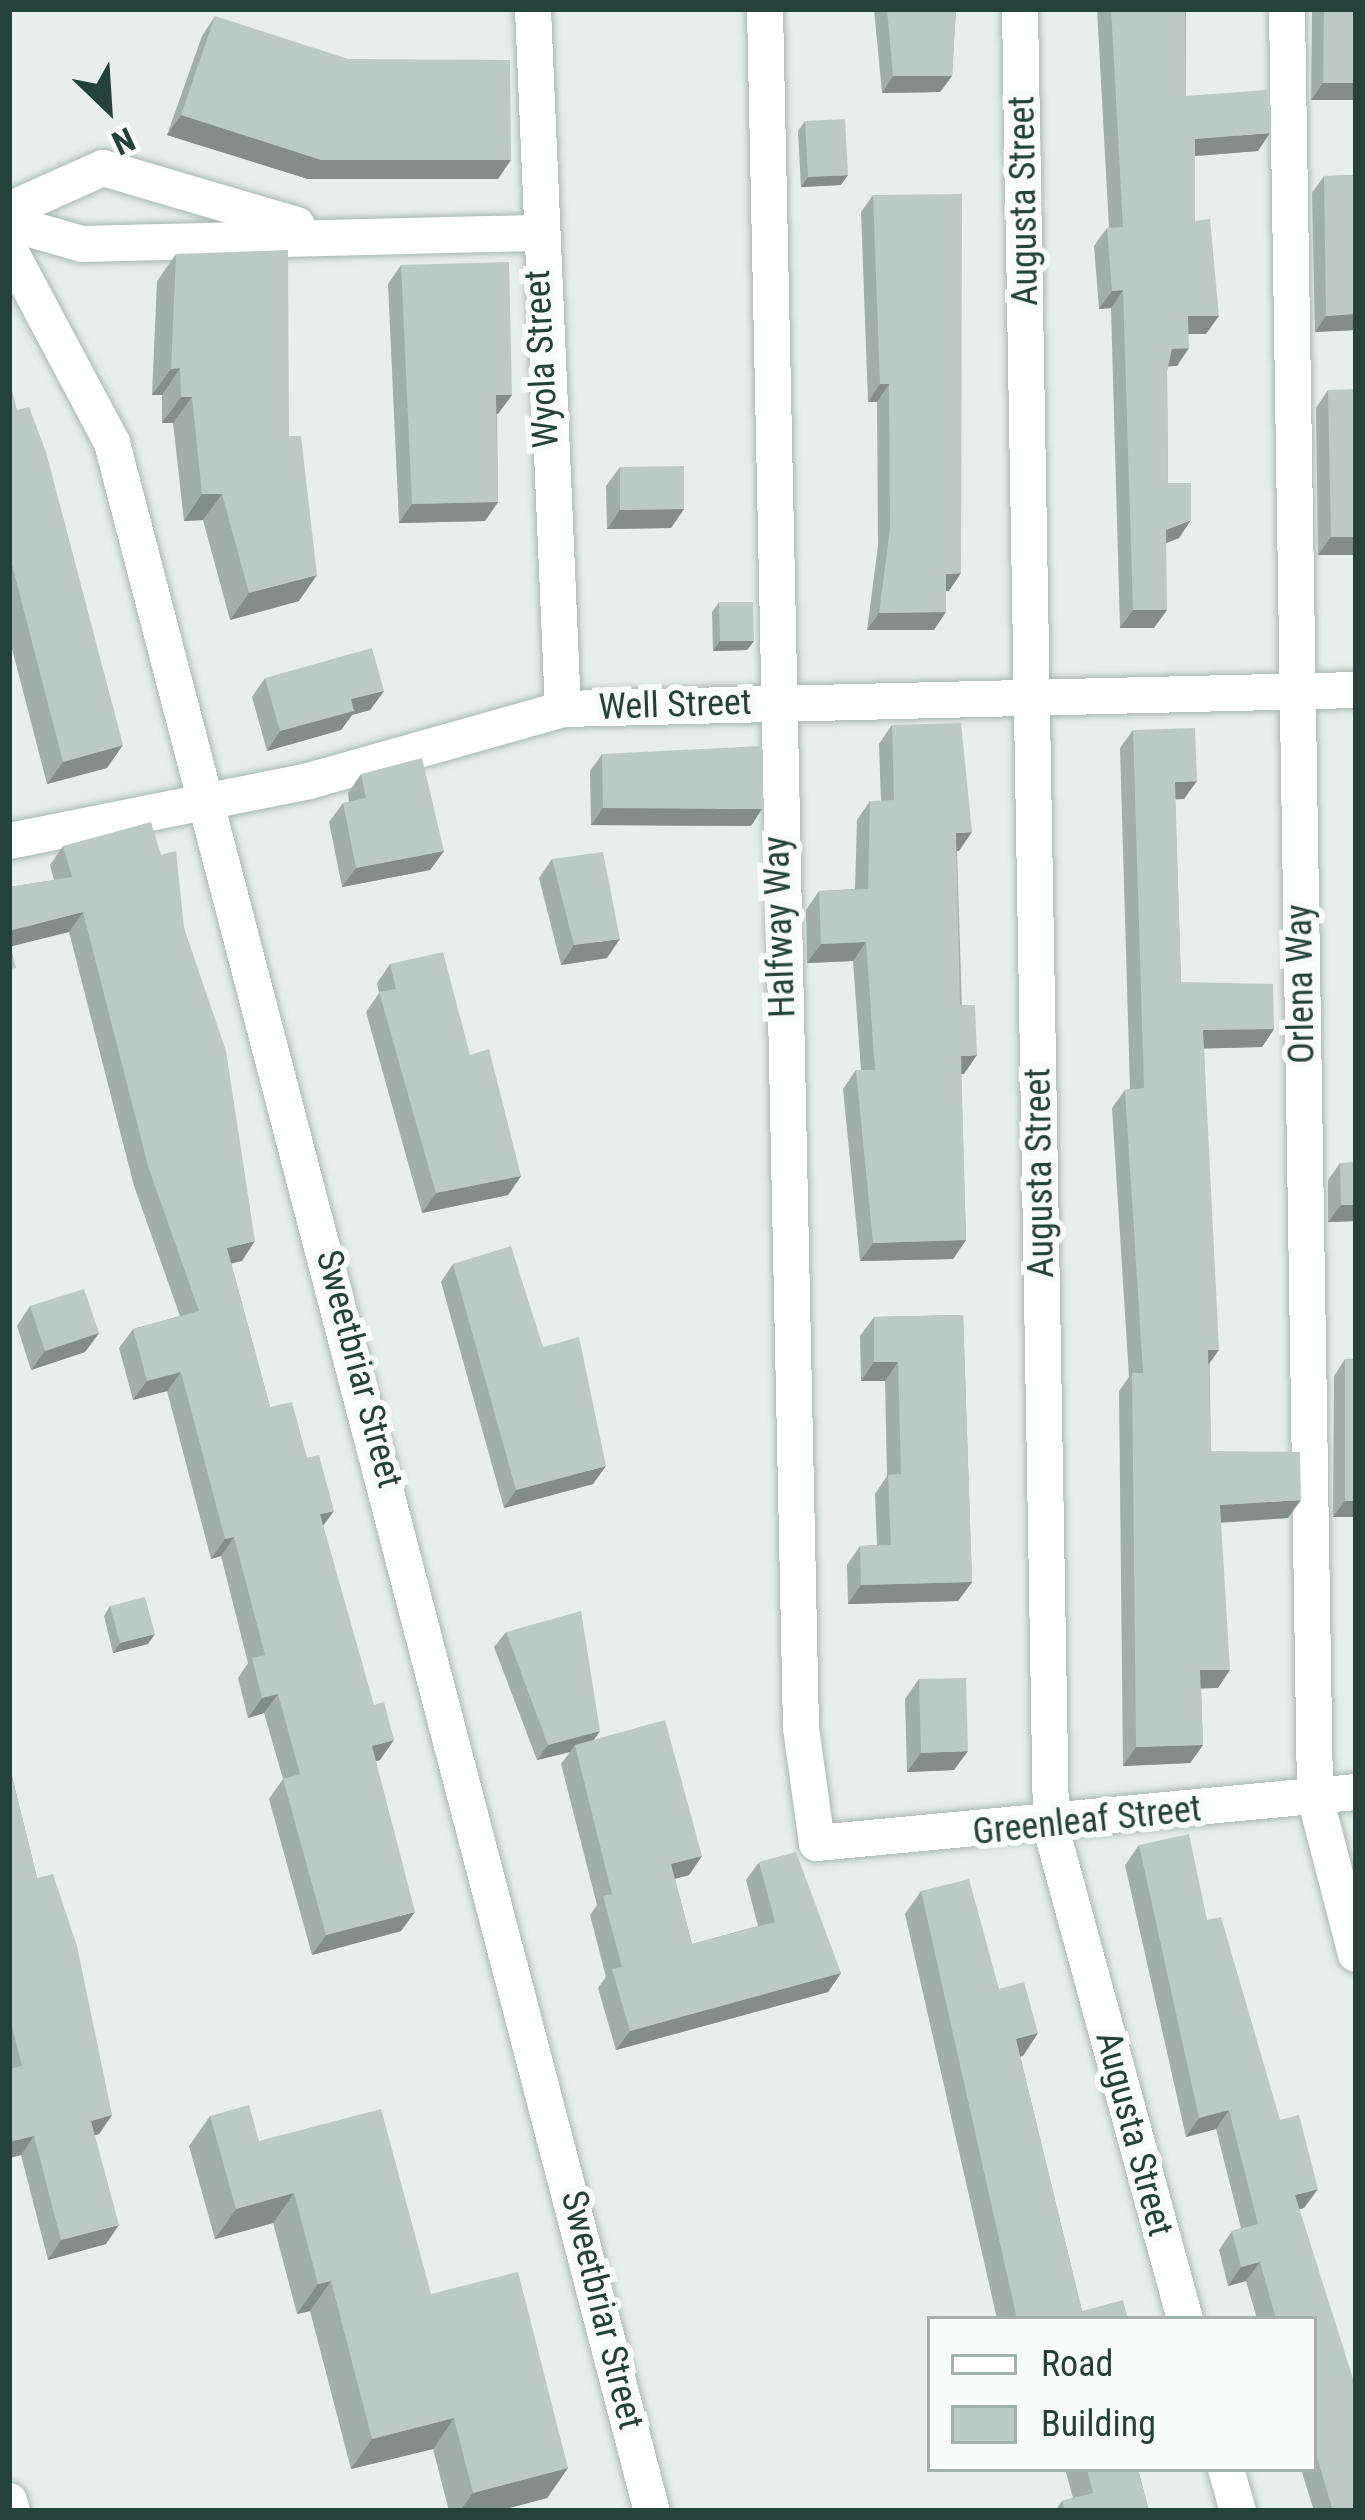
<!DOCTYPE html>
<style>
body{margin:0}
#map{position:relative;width:1365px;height:2520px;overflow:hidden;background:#e6efeb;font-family:"Roboto Condensed",sans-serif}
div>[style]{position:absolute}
.roads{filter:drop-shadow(0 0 3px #a8b8b2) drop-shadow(0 0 3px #a8b8b2)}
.minor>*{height:36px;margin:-18px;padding:0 18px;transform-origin:18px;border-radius:18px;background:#fff}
.wall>*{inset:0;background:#a1aea9}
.shaded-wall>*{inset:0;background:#838d89}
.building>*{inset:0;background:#bbcac4}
span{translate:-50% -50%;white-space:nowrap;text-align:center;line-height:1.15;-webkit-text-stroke:12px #f7fbf9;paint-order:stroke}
.street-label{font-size:36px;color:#24423a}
.frame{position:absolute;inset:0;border:12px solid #24423a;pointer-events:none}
.legend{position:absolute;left:927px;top:2316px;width:390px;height:156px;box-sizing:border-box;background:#f7fbf9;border:3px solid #a3b1ad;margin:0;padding:15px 21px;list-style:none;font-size:36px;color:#24423a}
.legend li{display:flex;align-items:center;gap:24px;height:60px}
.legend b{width:60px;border:3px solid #a3b1ad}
.north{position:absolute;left:48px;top:48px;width:120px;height:120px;-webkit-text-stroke:9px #f7fbf9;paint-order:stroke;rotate:155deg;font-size:33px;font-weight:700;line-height:48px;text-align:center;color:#24423a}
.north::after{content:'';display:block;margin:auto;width:42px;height:54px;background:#24423a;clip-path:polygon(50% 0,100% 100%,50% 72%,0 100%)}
</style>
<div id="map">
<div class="roads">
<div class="minor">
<i style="left:533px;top:9px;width:701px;rotate:87.55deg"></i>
<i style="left:765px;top:9px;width:1719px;rotate:88.8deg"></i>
<i style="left:801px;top:1728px;width:116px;rotate:82.1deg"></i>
<i style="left:817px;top:1843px;width:541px;rotate:-5.41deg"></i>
<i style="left:1020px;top:9px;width:1819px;rotate:89.02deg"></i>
<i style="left:1051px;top:1828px;width:509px;rotate:74.74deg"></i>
<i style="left:1287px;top:9px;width:1788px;rotate:89.1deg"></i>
<i style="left:1315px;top:1797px;width:162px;rotate:75.4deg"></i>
<i style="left:9px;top:210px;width:103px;rotate:-24.1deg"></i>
<i style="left:103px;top:168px;width:202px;rotate:16.4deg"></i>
<i style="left:9px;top:223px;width:76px;rotate:16deg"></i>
<i style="left:82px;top:244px;width:452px;rotate:-1.4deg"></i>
<i style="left:9px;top:249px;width:220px;rotate:62deg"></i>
<i style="left:112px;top:443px;width:2137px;rotate:75.37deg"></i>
<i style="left:9px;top:841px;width:306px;rotate:-11.3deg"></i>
<i style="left:309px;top:781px;width:264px;rotate:-15.8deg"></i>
<i style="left:563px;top:709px;width:793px;rotate:-1.37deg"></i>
<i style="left:1226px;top:2469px;width:44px;rotate:74.1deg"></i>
<i style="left:9px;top:2501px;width:10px;rotate:73deg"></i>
</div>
</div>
<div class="wall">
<i style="clip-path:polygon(874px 9px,956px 9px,952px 76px,940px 92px,882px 93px)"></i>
<i style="clip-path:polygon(1097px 9px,1186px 9px,1186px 96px,1258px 151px,1195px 156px,1195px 221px,1206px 334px,1188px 334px,1177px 366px,1168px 366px,1167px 371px,1168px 483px,1179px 538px,1166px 543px,1154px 628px,1120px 628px,1111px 308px,1099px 309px,1094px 246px,1107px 228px,1109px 228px)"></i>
<i style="clip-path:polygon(1312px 9px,1356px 9px,1356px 100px,1311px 100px)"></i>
<i style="clip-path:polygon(215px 16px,498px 179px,308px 179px,167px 135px,202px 36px)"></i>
<i style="clip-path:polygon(805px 121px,841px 185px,801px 187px,798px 131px)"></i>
<i style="clip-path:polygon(1356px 175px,1356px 330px,1315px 332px,1312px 193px,1324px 176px)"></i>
<i style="clip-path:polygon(873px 195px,949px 591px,946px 591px,934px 630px,867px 630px,878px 546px,877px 402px,868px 402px,861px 212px)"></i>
<i style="clip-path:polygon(176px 254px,289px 436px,299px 601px,230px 620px,203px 520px,184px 521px,173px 423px,162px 423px,162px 395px,152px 395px,157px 281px)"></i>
<i style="clip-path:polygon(401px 265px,512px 395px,497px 414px,498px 502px,485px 521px,399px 523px,388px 284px)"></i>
<i style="clip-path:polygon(9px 380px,107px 768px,47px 784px,9px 637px)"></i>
<i style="clip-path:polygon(1328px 390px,1356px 555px,1318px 555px,1316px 408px)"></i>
<i style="clip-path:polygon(620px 467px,684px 509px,671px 528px,607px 529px,606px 486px)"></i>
<i style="clip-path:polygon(719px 602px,754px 641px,747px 650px,713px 651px,712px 612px)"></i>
<i style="clip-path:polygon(265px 678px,384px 691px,370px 710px,352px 715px,341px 730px,267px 751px,252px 697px)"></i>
<i style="clip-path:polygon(892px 725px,959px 851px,957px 851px,964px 1074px,961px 1074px,966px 1240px,953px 1259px,860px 1261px,843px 1089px,856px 1070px,861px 1070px,853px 961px,807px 963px,806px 910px,819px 891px,855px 889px,857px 820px,870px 801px,881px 801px,879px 744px)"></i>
<i style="clip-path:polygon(1133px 730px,1184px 799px,1175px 799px,1181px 982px,1274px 1029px,1262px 1047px,1204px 1048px,1211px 1451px,1288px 1518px,1221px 1523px,1218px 1688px,1201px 1688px,1203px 1745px,1190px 1763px,1123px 1766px,1119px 1391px,1129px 1377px,1112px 1108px,1125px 1090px,1130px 1089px,1120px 748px)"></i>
<i style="clip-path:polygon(602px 754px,751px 826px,591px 825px,590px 771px)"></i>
<i style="clip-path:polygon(361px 774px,444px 851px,430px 870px,342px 887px,329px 822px,343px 803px,349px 802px,348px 793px)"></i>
<i style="clip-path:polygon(63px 846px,184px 928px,242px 1261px,231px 1263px,270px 1407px,323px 1526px,380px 1760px,376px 1761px,401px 1931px,312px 1955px,269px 1799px,283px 1779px,264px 1713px,248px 1718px,238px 1678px,248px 1663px,221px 1556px,211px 1559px,167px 1391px,133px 1400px,119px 1348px,133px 1329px,180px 1316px,134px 1186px,69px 932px,10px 946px,9px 887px,54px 880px,50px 865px)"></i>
<i style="clip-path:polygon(552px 859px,607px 958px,561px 965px,539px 878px)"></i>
<i style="clip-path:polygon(390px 964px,470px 1055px,521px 1176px,508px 1195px,422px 1213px,366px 1012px,379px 993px,377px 983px)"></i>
<i style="clip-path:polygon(1340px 1163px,1356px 1221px,1328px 1222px,1328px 1180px)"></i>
<i style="clip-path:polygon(453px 1264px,543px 1347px,593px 1484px,504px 1508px,441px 1282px)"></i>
<i style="clip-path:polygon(30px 1306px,99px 1333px,85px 1352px,31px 1370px,17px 1326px)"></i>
<i style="clip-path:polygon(963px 1315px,972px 1582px,958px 1601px,848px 1604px,847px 1565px,860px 1546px,877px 1545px,875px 1494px,887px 1476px,885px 1381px,861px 1381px,860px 1336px,874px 1317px)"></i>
<i style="clip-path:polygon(1345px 1359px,1356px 1359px,1356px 1517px,1333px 1517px,1334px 1376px)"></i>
<i style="clip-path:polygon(110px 1606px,148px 1644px,113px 1653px,104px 1616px)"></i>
<i style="clip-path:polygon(506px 1632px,594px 1740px,702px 1856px,689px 1875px,675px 1879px,692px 1944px,758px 1926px,746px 1880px,759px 1862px,841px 1973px,828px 1992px,616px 2050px,598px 1988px,606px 1977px,590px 1915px,597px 1905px,561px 1764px,570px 1752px,537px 1760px,494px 1647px)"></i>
<i style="clip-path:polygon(919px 1679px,954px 1770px,907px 1772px,905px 1699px)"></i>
<i style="clip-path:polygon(9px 1764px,37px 1878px,112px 2115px,99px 2134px,95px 2135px,106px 2244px,48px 2260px,21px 2155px,9px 2158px)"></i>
<i style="clip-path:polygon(1139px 1845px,1207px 1920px,1304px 2208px,1299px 2209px,1356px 2511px,1314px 2511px,1301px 2469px,1314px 2469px,1314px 2319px,1257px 2319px,1246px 2281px,1228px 2286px,1219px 2250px,1232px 2231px,1241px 2228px,1216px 2129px,1186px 2137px,1125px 1865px)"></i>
<i style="clip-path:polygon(921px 1891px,999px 1989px,1038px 2033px,1020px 2056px,1082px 2311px,1128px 2319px,997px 2319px,905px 1914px)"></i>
<i style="clip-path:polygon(210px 2116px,259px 2141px,431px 2294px,568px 2468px,547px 2498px,498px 2511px,449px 2511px,433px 2449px,351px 2469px,310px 2311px,297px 2314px,273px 2223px,215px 2239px,189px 2146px)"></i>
<i style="clip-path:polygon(1065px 2469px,1138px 2469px,1149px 2511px,1055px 2511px,1062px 2501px,1073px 2498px)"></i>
</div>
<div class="shaded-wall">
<i style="clip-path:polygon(893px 76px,952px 76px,940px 92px,882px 93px)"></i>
<i style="clip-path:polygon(1323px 83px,1356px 83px,1356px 100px,1311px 100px)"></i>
<i style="clip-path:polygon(181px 115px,511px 160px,498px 179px,308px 179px,167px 135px)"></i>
<i style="clip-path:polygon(1270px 133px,1258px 151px,1183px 157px,1195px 139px)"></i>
<i style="clip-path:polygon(848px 175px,841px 185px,801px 187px,808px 177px)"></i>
<i style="clip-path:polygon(1123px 290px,1111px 308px,1099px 309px,1112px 291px)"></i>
<i style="clip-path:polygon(1356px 314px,1356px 330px,1315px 332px,1326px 316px)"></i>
<i style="clip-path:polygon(1188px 316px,1219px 316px,1206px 334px,1175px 334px)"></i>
<i style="clip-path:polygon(1189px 348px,1177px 366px,1159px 367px,1172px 349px)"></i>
<i style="clip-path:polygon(180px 368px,162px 395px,152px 395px,171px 369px)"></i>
<i style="clip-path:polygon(880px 384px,889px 384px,877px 402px,868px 402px)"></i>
<i style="clip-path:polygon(496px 395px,512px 395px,498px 414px,483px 415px)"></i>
<i style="clip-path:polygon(181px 397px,192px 397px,173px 423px,162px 423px)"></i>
<i style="clip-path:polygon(202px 494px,222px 494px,203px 520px,184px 521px)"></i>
<i style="clip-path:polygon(498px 502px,485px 521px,399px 523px,412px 504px)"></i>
<i style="clip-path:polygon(684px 509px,671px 528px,607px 529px,620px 510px)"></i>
<i style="clip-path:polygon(1191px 520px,1179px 538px,1154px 548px,1166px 530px)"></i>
<i style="clip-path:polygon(1331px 537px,1356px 537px,1356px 555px,1318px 555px)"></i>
<i style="clip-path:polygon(961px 573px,949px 591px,934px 591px,946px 574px)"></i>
<i style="clip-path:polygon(317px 575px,299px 601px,230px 620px,249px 593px)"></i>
<i style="clip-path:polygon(1133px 610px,1167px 610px,1154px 628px,1120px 628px)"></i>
<i style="clip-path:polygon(946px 612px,934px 630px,867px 630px,879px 613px)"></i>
<i style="clip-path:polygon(720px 641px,754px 641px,747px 650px,713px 651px)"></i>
<i style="clip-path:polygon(384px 691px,370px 710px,352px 715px,341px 730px,267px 751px,280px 731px,351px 699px)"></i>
<i style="clip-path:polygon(123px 745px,107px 768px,47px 784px,63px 762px)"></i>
<i style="clip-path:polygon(1197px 781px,1184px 799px,1162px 800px,1175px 782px)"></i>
<i style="clip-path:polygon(603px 808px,762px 809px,751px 826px,591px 825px)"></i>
<i style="clip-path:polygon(972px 832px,959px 851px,943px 851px,956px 833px)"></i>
<i style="clip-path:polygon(444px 851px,430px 870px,342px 887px,356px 868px)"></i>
<i style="clip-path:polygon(83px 912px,69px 932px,9px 947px,9px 931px)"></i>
<i style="clip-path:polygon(620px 939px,607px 958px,561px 965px,574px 945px)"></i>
<i style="clip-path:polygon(866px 942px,853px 961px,807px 963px,821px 944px)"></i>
<i style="clip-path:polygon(1274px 1029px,1262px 1047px,1190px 1049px,1203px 1030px)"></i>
<i style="clip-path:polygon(977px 1055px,964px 1074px,948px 1075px,961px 1056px)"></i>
<i style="clip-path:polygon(521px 1176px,508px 1195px,422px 1213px,436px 1193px)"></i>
<i style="clip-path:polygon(1341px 1205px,1356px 1205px,1356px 1221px,1328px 1222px)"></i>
<i style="clip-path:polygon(966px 1240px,953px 1259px,860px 1261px,873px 1243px)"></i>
<i style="clip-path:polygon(255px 1241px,242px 1261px,213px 1268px,227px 1248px)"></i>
<i style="clip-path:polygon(99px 1333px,85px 1352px,31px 1370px,45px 1351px)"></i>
<i style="clip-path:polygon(1208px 1350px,1219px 1350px,1206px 1368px)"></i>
<i style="clip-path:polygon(874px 1362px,898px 1362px,885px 1381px,861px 1381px)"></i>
<i style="clip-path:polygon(181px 1372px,167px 1391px,133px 1400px,147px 1381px)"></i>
<i style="clip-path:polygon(606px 1466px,593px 1484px,504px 1508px,516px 1490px)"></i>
<i style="clip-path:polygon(1301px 1500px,1288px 1518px,1207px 1523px,1220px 1505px)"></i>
<i style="clip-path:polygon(1345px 1501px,1356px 1501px,1356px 1517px,1333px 1517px)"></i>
<i style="clip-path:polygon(334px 1511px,320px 1530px,320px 1514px)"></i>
<i style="clip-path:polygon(234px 1537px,221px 1556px,211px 1559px,225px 1539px)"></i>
<i style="clip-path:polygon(972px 1582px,958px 1601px,848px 1604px,861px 1585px)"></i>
<i style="clip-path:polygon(155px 1634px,148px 1644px,113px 1653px,120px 1643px)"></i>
<i style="clip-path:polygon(1200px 1670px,1230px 1670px,1218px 1688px,1188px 1689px)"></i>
<i style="clip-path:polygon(278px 1694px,264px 1713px,248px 1718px,262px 1698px)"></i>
<i style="clip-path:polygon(600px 1731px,589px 1747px,575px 1745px,570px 1752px,537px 1760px,548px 1745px)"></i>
<i style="clip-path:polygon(394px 1740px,380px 1760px,359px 1766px,372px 1746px)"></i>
<i style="clip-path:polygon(1203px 1745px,1190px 1763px,1123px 1766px,1136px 1747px)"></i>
<i style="clip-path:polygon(968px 1751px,954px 1770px,907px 1772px,921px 1753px)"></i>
<i style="clip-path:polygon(702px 1856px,689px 1875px,657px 1883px,671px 1864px)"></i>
<i style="clip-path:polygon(415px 1912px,401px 1931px,312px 1955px,326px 1935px)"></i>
<i style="clip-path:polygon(841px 1973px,828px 1992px,616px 2050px,630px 2031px)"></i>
<i style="clip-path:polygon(1038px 2033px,1023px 2056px,1001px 2061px,1016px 2039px)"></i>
<i style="clip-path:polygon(1229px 2110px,1216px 2129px,1186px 2137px,1199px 2118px)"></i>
<i style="clip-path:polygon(112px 2115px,99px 2134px,78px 2140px,91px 2121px)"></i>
<i style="clip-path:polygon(34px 2136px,21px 2155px,9px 2158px,9px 2147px,13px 2141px)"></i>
<i style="clip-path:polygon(1318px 2189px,1304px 2208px,1281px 2214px,1295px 2195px)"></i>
<i style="clip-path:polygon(294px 2193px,273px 2223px,215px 2239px,236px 2209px)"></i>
<i style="clip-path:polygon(119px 2225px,106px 2244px,48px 2260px,61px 2240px)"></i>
<i style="clip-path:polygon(1260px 2262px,1246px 2281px,1228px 2286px,1241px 2267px)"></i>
<i style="clip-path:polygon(331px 2281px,310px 2311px,297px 2314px,318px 2284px)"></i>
<i style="clip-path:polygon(454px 2418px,433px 2449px,351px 2469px,372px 2439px)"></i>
<i style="clip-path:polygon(568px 2468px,547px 2498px,498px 2511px,460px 2511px,473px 2493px)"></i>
</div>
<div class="building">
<i style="clip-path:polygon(887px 9px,956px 9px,952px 76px,893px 76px)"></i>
<i style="clip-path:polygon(1111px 9px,1185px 9px,1186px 96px,1267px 90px,1270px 133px,1195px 139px,1195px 221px,1210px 219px,1219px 316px,1188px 316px,1189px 348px,1172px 349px,1167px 371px,1168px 483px,1191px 483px,1191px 520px,1166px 530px,1167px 610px,1133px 610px,1123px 290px,1112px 291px,1107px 228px,1123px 227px)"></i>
<i style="clip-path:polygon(1324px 9px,1356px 9px,1356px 83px,1323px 83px)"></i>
<i style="clip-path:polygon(215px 16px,348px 59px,510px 60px,511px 160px,321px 160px,181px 115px)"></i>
<i style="clip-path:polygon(845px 119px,848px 175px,808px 177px,805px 121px)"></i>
<i style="clip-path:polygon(1356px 175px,1356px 314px,1326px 316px,1324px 176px)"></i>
<i style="clip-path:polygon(962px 194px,961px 573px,946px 574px,946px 612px,879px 613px,890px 529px,889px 384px,880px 384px,873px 195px)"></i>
<i style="clip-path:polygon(288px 250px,289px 436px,301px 436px,317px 575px,249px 593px,222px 494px,202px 494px,192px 397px,181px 397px,180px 368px,171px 369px,176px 254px)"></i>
<i style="clip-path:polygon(509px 262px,512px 395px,496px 395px,498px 502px,412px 504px,401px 265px)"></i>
<i style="clip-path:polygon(9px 380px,17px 410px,29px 407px,46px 452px,123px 745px,63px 762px,9px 553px)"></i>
<i style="clip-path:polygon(1356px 389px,1356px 537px,1331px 537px,1328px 390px)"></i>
<i style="clip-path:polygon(684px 466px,684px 509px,620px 510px,620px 467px)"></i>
<i style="clip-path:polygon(719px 602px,753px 602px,754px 641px,720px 641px)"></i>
<i style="clip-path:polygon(372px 648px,384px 691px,351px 699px,354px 711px,280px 731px,265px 678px)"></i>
<i style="clip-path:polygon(961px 723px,972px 832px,956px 833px,960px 1005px,975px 1005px,977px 1055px,961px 1056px,966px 1240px,873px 1243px,856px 1070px,875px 1070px,866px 942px,821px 944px,819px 891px,868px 889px,870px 801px,894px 800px,892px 725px)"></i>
<i style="clip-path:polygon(1195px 728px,1197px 781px,1175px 782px,1181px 982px,1273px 984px,1274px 1029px,1203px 1030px,1219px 1350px,1208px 1350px,1211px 1451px,1300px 1452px,1301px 1500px,1220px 1505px,1230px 1670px,1200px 1670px,1203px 1745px,1136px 1747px,1132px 1373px,1143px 1373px,1125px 1090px,1144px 1088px,1133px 730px)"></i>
<i style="clip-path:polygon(761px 746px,762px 809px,603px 808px,602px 754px)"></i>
<i style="clip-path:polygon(422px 758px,444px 851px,356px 868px,343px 803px,366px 798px,361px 774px)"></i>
<i style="clip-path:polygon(151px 822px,161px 855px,176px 851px,184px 928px,226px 1051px,255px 1241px,227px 1248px,270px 1407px,292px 1402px,307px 1458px,319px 1455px,334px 1511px,320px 1514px,374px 1705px,384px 1702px,394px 1740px,372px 1746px,415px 1912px,326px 1935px,283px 1779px,300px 1774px,278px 1694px,262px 1698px,252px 1658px,265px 1655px,234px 1537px,225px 1539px,181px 1372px,147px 1381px,133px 1329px,199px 1311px,148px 1166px,83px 912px,9px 931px,9px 887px,72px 877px,63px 846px)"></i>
<i style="clip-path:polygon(603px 852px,620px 939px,574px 945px,552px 859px)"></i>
<i style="clip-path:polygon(9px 940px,16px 968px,9px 969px)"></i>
<i style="clip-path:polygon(443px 952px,470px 1055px,489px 1049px,521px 1176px,436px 1193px,379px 992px,396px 989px,390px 964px)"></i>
<i style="clip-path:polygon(1356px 1162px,1356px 1205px,1341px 1205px,1340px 1163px)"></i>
<i style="clip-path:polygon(511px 1246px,543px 1347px,579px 1337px,606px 1466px,516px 1490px,453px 1264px)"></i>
<i style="clip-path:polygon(84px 1289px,99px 1333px,45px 1351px,30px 1306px)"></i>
<i style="clip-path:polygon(963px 1315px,972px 1582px,861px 1585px,860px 1546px,891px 1545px,888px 1475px,901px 1474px,898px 1362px,874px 1362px,874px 1317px)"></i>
<i style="clip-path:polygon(1345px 1359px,1356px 1359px,1356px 1501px,1345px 1501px)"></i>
<i style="clip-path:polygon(145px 1597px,155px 1634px,120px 1643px,110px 1606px)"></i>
<i style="clip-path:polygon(581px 1611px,600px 1731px,548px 1745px,506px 1632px)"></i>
<i style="clip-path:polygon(966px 1678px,968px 1751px,921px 1753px,919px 1679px)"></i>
<i style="clip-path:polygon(665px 1720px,702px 1856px,671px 1864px,692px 1944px,775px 1922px,759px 1862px,796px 1852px,841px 1973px,630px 2031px,612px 1969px,622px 1967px,603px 1896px,612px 1894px,575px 1745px)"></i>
<i style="clip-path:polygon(9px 1764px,37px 1878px,53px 1874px,77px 1946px,112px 2115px,91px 2121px,119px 2225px,61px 2240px,34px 2136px,13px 2141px,9px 2126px,9px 2069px,22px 2066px,9px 2015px)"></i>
<i style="clip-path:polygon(1189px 1834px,1207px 1920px,1221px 1917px,1280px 2120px,1299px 2115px,1318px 2189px,1295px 2195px,1356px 2388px,1356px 2511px,1333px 2511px,1314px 2447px,1314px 2319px,1276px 2319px,1260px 2262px,1241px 2267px,1232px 2231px,1258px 2224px,1229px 2110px,1199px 2118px,1139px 1845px)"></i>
<i style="clip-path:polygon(969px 1879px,999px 1989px,1024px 1982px,1038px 2033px,1016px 2039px,1082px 2311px,1123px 2300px,1128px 2319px,1017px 2319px,921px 1891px)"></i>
<i style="clip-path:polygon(249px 2105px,259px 2141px,381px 2109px,431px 2294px,518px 2272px,568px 2468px,473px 2493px,454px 2418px,372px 2439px,331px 2281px,318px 2284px,294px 2193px,236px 2209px,210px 2116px)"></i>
<i style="clip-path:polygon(1087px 2469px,1138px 2469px,1149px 2511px,1065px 2511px,1062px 2501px,1093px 2493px)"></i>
</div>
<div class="street-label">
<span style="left:1024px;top:201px;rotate:-91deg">Augusta Street</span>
<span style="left:542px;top:359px;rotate:-93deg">Wyola Street</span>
<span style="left:675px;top:705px;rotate:-2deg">Well Street</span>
<span style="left:780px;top:927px;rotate:-92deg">Halfway Way</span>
<span style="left:1301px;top:984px;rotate:-91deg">Orlena Way</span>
<span style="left:1040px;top:1173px;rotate:-91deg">Augusta Street</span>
<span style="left:359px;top:1369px;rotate:75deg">Sweetbriar Street</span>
<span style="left:1087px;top:1821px;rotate:-6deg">Greenleaf Street</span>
<span style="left:1134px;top:2134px;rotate:75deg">Augusta Street</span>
<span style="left:602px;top:2310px;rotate:76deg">Sweetbriar Street</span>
</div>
<div class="frame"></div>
<ul class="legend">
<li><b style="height:15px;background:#fff"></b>Road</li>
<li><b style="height:33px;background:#bbcac4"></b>Building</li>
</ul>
<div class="north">N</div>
</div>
